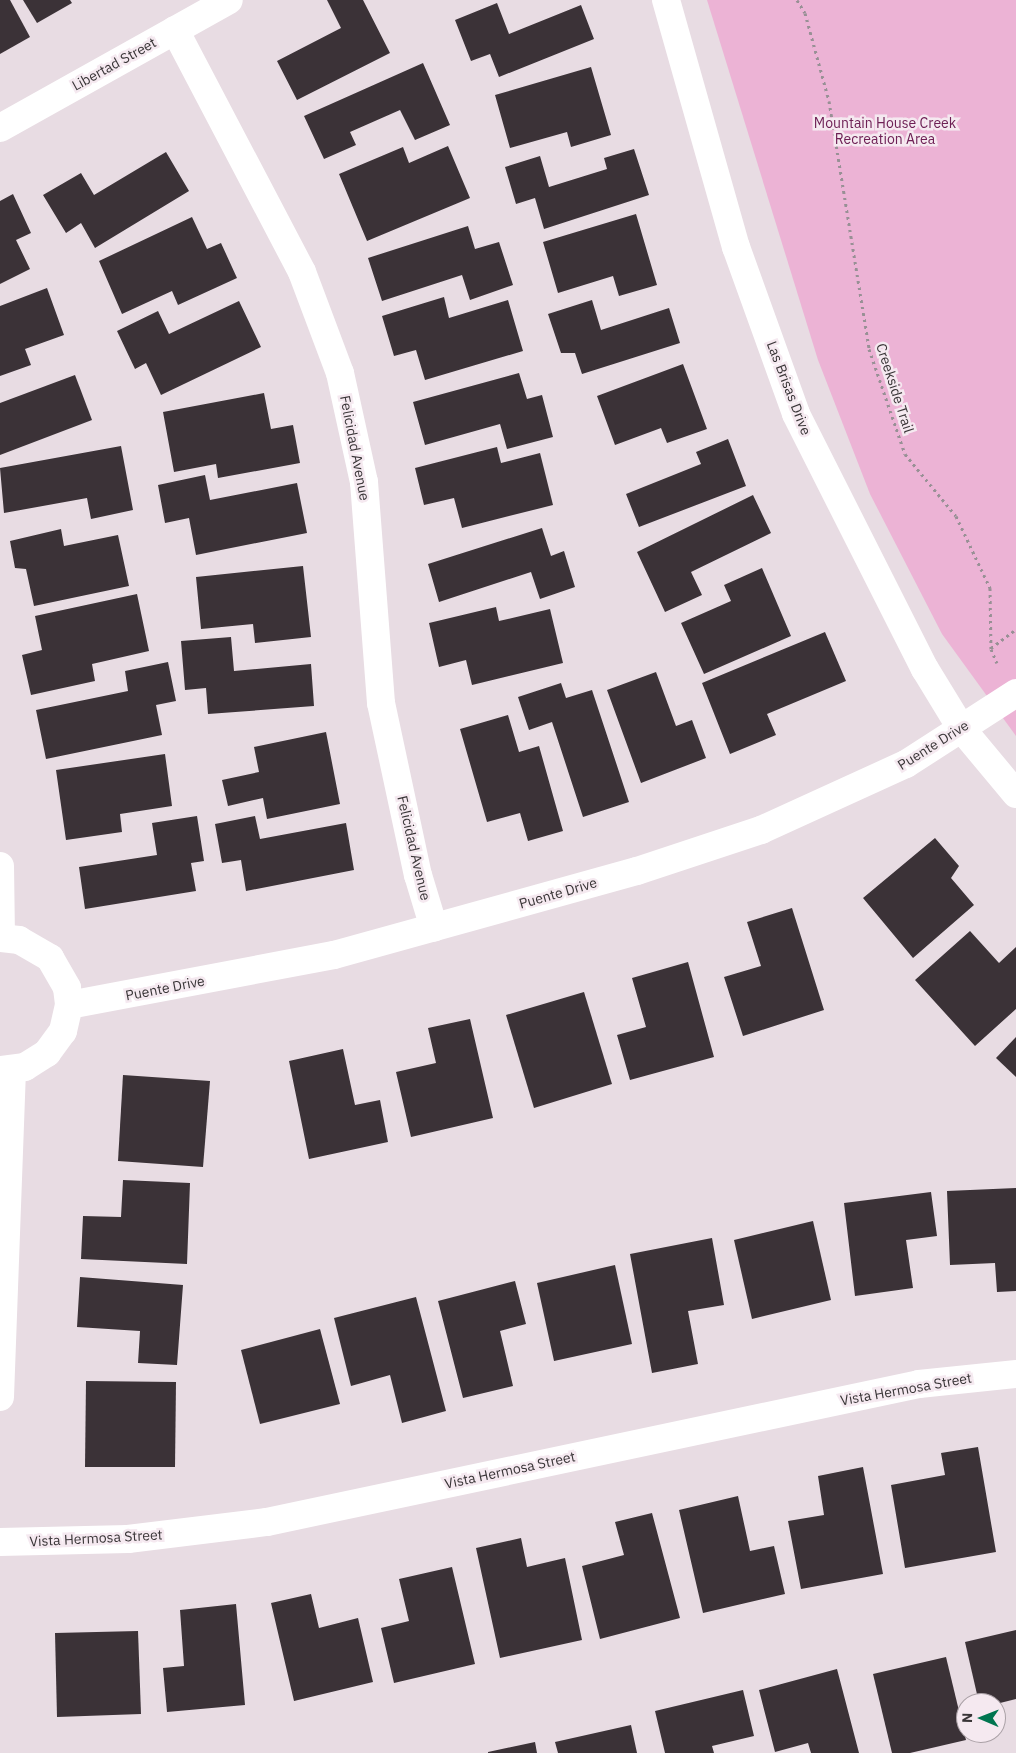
<!DOCTYPE html>
<style>
body{margin:0}
#map{position:relative;width:1016px;height:1753px;overflow:hidden;background:#e8dce3;font-family:"IBM Plex Sans",sans-serif}
div>[style]{position:absolute}
.green>*{inset:0;background:#ecb3d5}
.building>*{inset:0;background:#3b3237}
.path>*{height:3px;margin-top:-1.5px;transform-origin:0;background:repeating-linear-gradient(90deg,#989095 0 2.5px,transparent 0 6.5px)}
.street>*{height:28px;margin:-14px;padding:0 14px;transform-origin:14px;border-radius:14px;background:#fff}
span{translate:-50% -50%;white-space:nowrap;text-align:center;line-height:1.15;-webkit-text-stroke:5px #f5e9f0;paint-order:stroke}
.street-label{font-size:14px;color:#393537}
.park-label{font-size:14px;color:#6e2055}
.north{position:absolute;left:956px;top:1693px;width:50px;height:50px;box-sizing:border-box;background:#f5e9f0;border:1px solid #aaa1a6;border-radius:50%;rotate:271deg;font-size:14px;font-weight:700;line-height:20px;text-align:center;color:#393537}
.north::after{content:'';display:block;margin:auto;width:18px;height:22px;background:#007550;clip-path:polygon(50% 0,100% 100%,50% 72%,0 100%)}
</style>
<div id="map">
<div class="green">
<i style="clip-path:polygon(707px 0,1016px 0,1016px 736px,942px 634px,870px 494px,818px 360px)"></i>
</div>
<div class="building">
<i style="clip-path:polygon(0 0,10px 0,30px 37px,0 54px)"></i>
<i style="clip-path:polygon(23px 0,70px 0,72px 3px,37px 23px)"></i>
<i style="clip-path:polygon(327px 0,363px 0,390px 53px,297px 100px,277px 61px,341px 28px)"></i>
<i style="clip-path:polygon(497px 3px,509px 34px,581px 5px,594px 39px,499px 77px,490px 54px,471px 61px,455px 20px)"></i>
<i style="clip-path:polygon(423px 63px,450px 125px,415px 140px,400px 110px,350px 132px,356px 145px,324px 159px,304px 116px)"></i>
<i style="clip-path:polygon(591px 67px,611px 135px,571px 147px,567px 132px,510px 148px,495px 95px)"></i>
<i style="clip-path:polygon(448px 146px,470px 198px,367px 241px,339px 174px,403px 147px,409px 163px)"></i>
<i style="clip-path:polygon(634px 149px,649px 195px,544px 229px,535px 198px,516px 204px,505px 167px,540px 156px,549px 187px,607px 169px,604px 158px)"></i>
<i style="clip-path:polygon(166px 152px,189px 191px,95px 248px,81px 223px,66px 233px,43px 195px,81px 173px,94px 195px)"></i>
<i style="clip-path:polygon(13px 194px,31px 233px,16px 240px,30px 269px,0 284px,0 201px)"></i>
<i style="clip-path:polygon(636px 214px,657px 285px,619px 296px,613px 276px,558px 293px,543px 242px)"></i>
<i style="clip-path:polygon(192px 217px,207px 249px,221px 243px,237px 278px,178px 305px,172px 291px,122px 314px,99px 261px)"></i>
<i style="clip-path:polygon(468px 226px,475px 249px,499px 242px,513px 285px,470px 300px,462px 275px,382px 301px,368px 258px)"></i>
<i style="clip-path:polygon(47px 288px,64px 335px,25px 349px,31px 365px,0 376px,0 306px)"></i>
<i style="clip-path:polygon(444px 297px,449px 318px,508px 300px,523px 351px,425px 380px,416px 350px,394px 356px,382px 316px)"></i>
<i style="clip-path:polygon(592px 300px,601px 330px,669px 308px,680px 343px,582px 374px,575px 353px,561px 353px,548px 314px)"></i>
<i style="clip-path:polygon(239px 301px,261px 347px,161px 395px,146px 363px,135px 369px,117px 331px,158px 311px,169px 334px)"></i>
<i style="clip-path:polygon(683px 364px,707px 429px,667px 443px,661px 428px,615px 445px,597px 396px)"></i>
<i style="clip-path:polygon(519px 373px,527px 399px,542px 395px,553px 437px,507px 449px,500px 424px,425px 445px,413px 402px)"></i>
<i style="clip-path:polygon(75px 375px,92px 420px,0 455px,0 403px)"></i>
<i style="clip-path:polygon(264px 393px,271px 429px,293px 425px,300px 463px,218px 478px,216px 464px,174px 472px,163px 412px)"></i>
<i style="clip-path:polygon(728px 439px,746px 486px,639px 527px,626px 494px,701px 464px,696px 452px)"></i>
<i style="clip-path:polygon(121px 446px,133px 510px,91px 519px,87px 498px,4px 513px,0 468px)"></i>
<i style="clip-path:polygon(497px 447px,501px 463px,540px 453px,553px 505px,462px 528px,454px 498px,424px 505px,415px 468px)"></i>
<i style="clip-path:polygon(205px 475px,210px 500px,297px 483px,307px 533px,196px 555px,189px 518px,165px 523px,158px 485px)"></i>
<i style="clip-path:polygon(753px 495px,771px 533px,691px 572px,702px 595px,665px 612px,637px 552px)"></i>
<i style="clip-path:polygon(542px 528px,551px 556px,564px 551px,575px 587px,540px 599px,531px 572px,439px 602px,428px 564px)"></i>
<i style="clip-path:polygon(61px 529px,64px 546px,118px 535px,129px 586px,34px 606px,26px 569px,15px 568px,10px 541px)"></i>
<i style="clip-path:polygon(303px 566px,311px 637px,255px 643px,253px 624px,201px 629px,196px 577px)"></i>
<i style="clip-path:polygon(762px 568px,791px 636px,704px 674px,681px 623px,731px 601px,724px 585px)"></i>
<i style="clip-path:polygon(137px 594px,149px 651px,92px 664px,95px 681px,31px 695px,22px 655px,42px 650px,35px 616px)"></i>
<i style="clip-path:polygon(496px 607px,499px 621px,550px 609px,563px 663px,472px 685px,466px 660px,439px 667px,429px 623px)"></i>
<i style="clip-path:polygon(825px 632px,846px 681px,767px 714px,776px 735px,730px 754px,702px 683px)"></i>
<i style="clip-path:polygon(231px 637px,234px 671px,311px 664px,314px 706px,208px 714px,206px 688px,185px 690px,181px 641px)"></i>
<i style="clip-path:polygon(168px 662px,176px 701px,156px 705px,162px 735px,46px 759px,36px 710px,128px 691px,125px 671px)"></i>
<i style="clip-path:polygon(656px 672px,676px 726px,692px 720px,706px 758px,641px 783px,607px 690px)"></i>
<i style="clip-path:polygon(561px 683px,566px 698px,592px 690px,629px 802px,583px 817px,552px 722px,529px 730px,518px 697px)"></i>
<i style="clip-path:polygon(508px 715px,519px 752px,539px 746px,563px 831px,528px 841px,520px 813px,487px 822px,460px 729px)"></i>
<i style="clip-path:polygon(326px 732px,340px 804px,267px 819px,263px 798px,228px 806px,222px 780px,259px 772px,254px 747px)"></i>
<i style="clip-path:polygon(165px 754px,172px 806px,120px 814px,122px 832px,66px 840px,56px 770px)"></i>
<i style="clip-path:polygon(197px 816px,204px 861px,191px 863px,196px 891px,85px 909px,79px 867px,157px 855px,152px 823px)"></i>
<i style="clip-path:polygon(255px 816px,260px 839px,346px 823px,354px 870px,246px 891px,241px 860px,222px 863px,215px 824px)"></i>
<i style="clip-path:polygon(935px 838px,959px 866px,951px 878px,974px 905px,913px 958px,863px 898px)"></i>
<i style="clip-path:polygon(792px 908px,824px 1010px,743px 1036px,724px 977px,761px 966px,747px 922px)"></i>
<i style="clip-path:polygon(970px 931px,999px 963px,1016px 947px,1016px 1009px,975px 1046px,915px 980px)"></i>
<i style="clip-path:polygon(688px 962px,714px 1057px,630px 1080px,617px 1035px,646px 1027px,632px 978px)"></i>
<i style="clip-path:polygon(584px 992px,612px 1084px,534px 1108px,506px 1015px)"></i>
<i style="clip-path:polygon(470px 1019px,493px 1118px,411px 1137px,396px 1072px,436px 1063px,428px 1028px)"></i>
<i style="clip-path:polygon(1016px 1037px,1016px 1077px,996px 1058px)"></i>
<i style="clip-path:polygon(343px 1049px,355px 1105px,380px 1100px,388px 1142px,309px 1159px,289px 1061px)"></i>
<i style="clip-path:polygon(123px 1075px,210px 1081px,203px 1167px,118px 1161px)"></i>
<i style="clip-path:polygon(123px 1180px,190px 1183px,187px 1264px,81px 1259px,83px 1216px,121px 1217px)"></i>
<i style="clip-path:polygon(1016px 1188px,1016px 1291px,997px 1292px,995px 1263px,950px 1265px,947px 1191px)"></i>
<i style="clip-path:polygon(931px 1192px,937px 1236px,906px 1240px,913px 1288px,855px 1296px,844px 1203px)"></i>
<i style="clip-path:polygon(813px 1221px,831px 1300px,752px 1319px,734px 1240px)"></i>
<i style="clip-path:polygon(712px 1238px,724px 1305px,688px 1311px,698px 1364px,652px 1373px,630px 1254px)"></i>
<i style="clip-path:polygon(615px 1265px,632px 1344px,554px 1361px,537px 1283px)"></i>
<i style="clip-path:polygon(80px 1277px,183px 1285px,177px 1365px,138px 1363px,140px 1331px,77px 1327px)"></i>
<i style="clip-path:polygon(515px 1281px,526px 1324px,500px 1331px,513px 1386px,463px 1398px,438px 1301px)"></i>
<i style="clip-path:polygon(416px 1297px,446px 1411px,402px 1423px,390px 1375px,351px 1386px,334px 1318px)"></i>
<i style="clip-path:polygon(320px 1329px,340px 1404px,260px 1424px,241px 1350px)"></i>
<i style="clip-path:polygon(86px 1381px,176px 1382px,175px 1467px,85px 1467px)"></i>
<i style="clip-path:polygon(978px 1447px,996px 1552px,905px 1568px,891px 1485px,945px 1475px,941px 1453px)"></i>
<i style="clip-path:polygon(863px 1467px,883px 1574px,801px 1589px,788px 1521px,824px 1515px,818px 1476px)"></i>
<i style="clip-path:polygon(738px 1496px,750px 1551px,774px 1546px,785px 1594px,703px 1613px,679px 1510px)"></i>
<i style="clip-path:polygon(652px 1513px,680px 1618px,600px 1639px,582px 1566px,624px 1555px,615px 1522px)"></i>
<i style="clip-path:polygon(521px 1538px,527px 1567px,565px 1558px,582px 1640px,500px 1658px,476px 1548px)"></i>
<i style="clip-path:polygon(452px 1567px,475px 1664px,394px 1683px,381px 1628px,409px 1621px,399px 1579px)"></i>
<i style="clip-path:polygon(311px 1594px,319px 1628px,358px 1618px,373px 1682px,294px 1701px,271px 1603px)"></i>
<i style="clip-path:polygon(236px 1604px,245px 1705px,167px 1712px,163px 1668px,184px 1666px,180px 1610px)"></i>
<i style="clip-path:polygon(1016px 1630px,1016px 1699px,996px 1704px,979px 1703px,965px 1642px)"></i>
<i style="clip-path:polygon(138px 1631px,141px 1714px,57px 1717px,55px 1633px)"></i>
<i style="clip-path:polygon(946px 1657px,966px 1740px,910px 1753px,892px 1753px,873px 1674px)"></i>
<i style="clip-path:polygon(837px 1669px,859px 1753px,811px 1753px,808px 1743px,775px 1752px,759px 1690px)"></i>
<i style="clip-path:polygon(743px 1690px,754px 1736px,712px 1746px,714px 1753px,665px 1753px,655px 1711px)"></i>
<i style="clip-path:polygon(631px 1725px,637px 1753px,558px 1753px,555px 1742px)"></i>
<i style="clip-path:polygon(535px 1742px,537px 1753px,488px 1753px,488px 1752px)"></i>
</div>
<div class="path">
<i style="left:797px;top:0;width:15px;rotate:58deg"></i>
<i style="left:805px;top:13px;width:91px;rotate:74.7deg"></i>
<i style="left:829px;top:101px;width:251px;rotate:80.8deg"></i>
<i style="left:869px;top:349px;width:111px;rotate:71.1deg"></i>
<i style="left:905px;top:454px;width:80px;rotate:50.6deg"></i>
<i style="left:956px;top:516px;width:80px;rotate:64.7deg"></i>
<i style="left:990px;top:588px;width:61px;rotate:89.1deg"></i>
<i style="left:991px;top:649px;width:15px;rotate:67deg"></i>
<i style="left:991px;top:648px;width:31px;rotate:-37deg"></i>
</div>
<div class="street">
<i style="left:666px;top:0;width:257px;rotate:74.2deg"></i>
<i style="left:736px;top:247px;width:177px;rotate:70.2deg"></i>
<i style="left:796px;top:414px;width:286px;rotate:63.2deg"></i>
<i style="left:925px;top:669px;width:69px;rotate:58.6deg"></i>
<i style="left:961px;top:728px;width:86px;rotate:50.2deg"></i>
<i style="left:175px;top:30px;width:273px;rotate:62.3deg"></i>
<i style="left:302px;top:272px;width:108px;rotate:69.4deg"></i>
<i style="left:340px;top:373px;width:112px;rotate:77.6deg"></i>
<i style="left:364px;top:482px;width:222px;rotate:85.6deg"></i>
<i style="left:381px;top:703px;width:176px;rotate:77.9deg"></i>
<i style="left:418px;top:875px;width:55px;rotate:73.2deg"></i>
<i style="left:0;top:128px;width:262px;rotate:-29.2deg"></i>
<i style="left:0;top:866px;width:72px;rotate:89.2deg"></i>
<i style="left:0;top:938px;width:19px;rotate:6deg"></i>
<i style="left:19px;top:940px;width:36px;rotate:30deg"></i>
<i style="left:50px;top:958px;width:34px;rotate:60deg"></i>
<i style="left:67px;top:988px;width:17px;rotate:83deg"></i>
<i style="left:69px;top:1005px;width:27px;rotate:103deg"></i>
<i style="left:63px;top:1031px;width:27px;rotate:126deg"></i>
<i style="left:47px;top:1053px;width:26px;rotate:148deg"></i>
<i style="left:25px;top:1067px;width:25px;rotate:173deg"></i>
<i style="left:69px;top:1005px;width:270px;rotate:-10.7deg"></i>
<i style="left:334px;top:955px;width:314px;rotate:-15.5deg"></i>
<i style="left:637px;top:871px;width:131px;rotate:-18.3deg"></i>
<i style="left:761px;top:830px;width:159px;rotate:-24.5deg"></i>
<i style="left:906px;top:764px;width:131px;rotate:-32.8deg"></i>
<i style="left:0;top:1397px;width:327px;rotate:-87.9deg"></i>
<i style="left:0;top:1542px;width:128px;rotate:-1.3deg"></i>
<i style="left:128px;top:1539px;width:140px;rotate:-7deg"></i>
<i style="left:267px;top:1522px;width:666px;rotate:-11.95deg"></i>
<i style="left:919px;top:1384px;width:98px;rotate:-5.9deg"></i>
</div>
<div class="street-label">
<span style="left:114px;top:64px;rotate:-29deg">Libertad Street</span>
<span style="left:789px;top:388px;rotate:69deg">Las Brisas Drive</span>
<span style="left:895px;top:388px;rotate:72deg">Creekside Trail</span>
<span style="left:355px;top:448px;rotate:79deg">Felicidad Avenue</span>
<span style="left:933px;top:745px;rotate:-32deg">Puente Drive</span>
<span style="left:414px;top:848px;rotate:77deg">Felicidad Avenue</span>
<span style="left:558px;top:893px;rotate:-16deg">Puente Drive</span>
<span style="left:165px;top:988px;rotate:-11deg">Puente Drive</span>
<span style="left:906px;top:1389px;rotate:-10deg">Vista Hermosa Street</span>
<span style="left:510px;top:1470px;rotate:-12deg">Vista Hermosa Street</span>
<span style="left:96px;top:1538px;rotate:-3deg">Vista Hermosa Street</span>
</div>
<div class="park-label">
<span style="left:885px;top:131px">Mountain House Creek<br>Recreation Area</span>
</div>
<div class="north">N</div>
</div>
